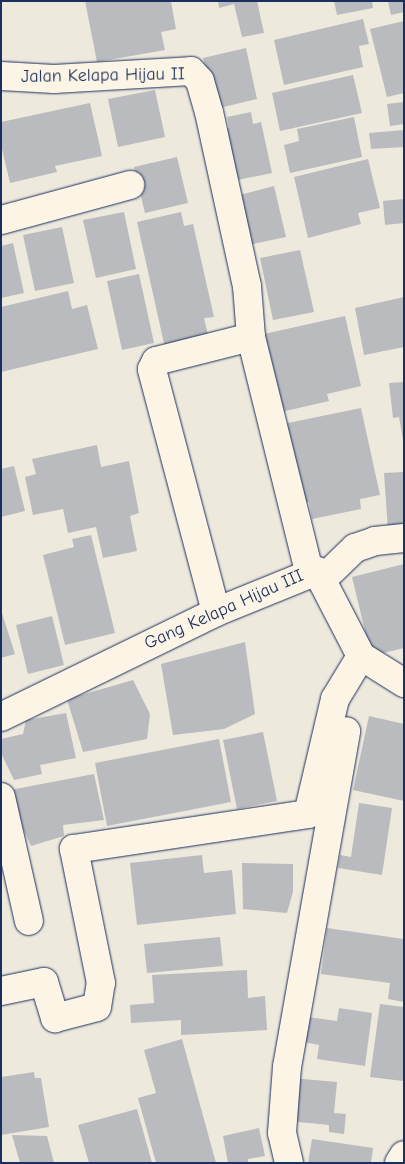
<!DOCTYPE html>
<style>
body{margin:0}
#map{position:relative;width:405px;height:1164px;overflow:hidden;background:#eee9dd;font-family:"Comic Neue",sans-serif}
div>[style]{position:absolute}
.building>*{inset:0;background:#babbbe}
.roads{filter:drop-shadow(0 0 1px #1b2f5e) drop-shadow(0 0 1px #1b2f5e)}
.minor>*{height:28px;margin:-14px;padding:0 14px;transform-origin:14px;border-radius:14px;background:#fcf5e5}
span{translate:-50% -50%;white-space:nowrap;text-align:center;line-height:1.15;-webkit-text-stroke:4px #fcf5e5;paint-order:stroke}
.street-label{font-size:18px;color:#1b2f5e}
.frame{position:absolute;inset:0;border:2px solid #1b2f5e;pointer-events:none}
</style>
<div id="map">
<div class="building">
<i style="clip-path:polygon(85px 1px,171px 1px,176px 29px,161px 32px,165px 50px,97px 62px)"></i>
<i style="clip-path:polygon(218px 1px,257px 1px,264px 33px,242px 37px,234px 4px,219px 8px)"></i>
<i style="clip-path:polygon(334px 1px,372px 1px,373px 8px,337px 15px)"></i>
<i style="clip-path:polygon(388px 1px,404px 1px,404px 12px,391px 15px)"></i>
<i style="clip-path:polygon(363px 19px,369px 44px,359px 46px,363px 67px,284px 85px,274px 40px)"></i>
<i style="clip-path:polygon(404px 21px,404px 93px,387px 97px,370px 29px)"></i>
<i style="clip-path:polygon(246px 48px,257px 99px,215px 109px,203px 58px)"></i>
<i style="clip-path:polygon(353px 75px,362px 113px,280px 131px,272px 93px)"></i>
<i style="clip-path:polygon(155px 90px,165px 137px,118px 147px,108px 99px)"></i>
<i style="clip-path:polygon(404px 102px,404px 124px,390px 126px,387px 104px)"></i>
<i style="clip-path:polygon(90px 103px,102px 156px,55px 166px,57px 172px,10px 183px,1px 145px,1px 122px)"></i>
<i style="clip-path:polygon(251px 112px,253px 124px,261px 122px,272px 173px,228px 182px,217px 131px,229px 128px,227px 117px)"></i>
<i style="clip-path:polygon(354px 117px,362px 157px,290px 173px,284px 145px,299px 141px,297px 129px)"></i>
<i style="clip-path:polygon(404px 130px,404px 147px,371px 149px,369px 133px)"></i>
<i style="clip-path:polygon(177px 157px,188px 203px,145px 213px,134px 167px)"></i>
<i style="clip-path:polygon(368px 159px,380px 208px,358px 213px,361px 224px,308px 238px,294px 177px)"></i>
<i style="clip-path:polygon(274px 186px,286px 237px,244px 246px,232px 197px)"></i>
<i style="clip-path:polygon(404px 199px,404px 223px,385px 225px,383px 201px)"></i>
<i style="clip-path:polygon(124px 212px,136px 269px,96px 278px,83px 220px)"></i>
<i style="clip-path:polygon(181px 212px,184px 226px,193px 224px,214px 317px,204px 318px,209px 339px,165px 348px,137px 222px)"></i>
<i style="clip-path:polygon(62px 227px,74px 283px,35px 291px,23px 235px)"></i>
<i style="clip-path:polygon(13px 243px,24px 293px,1px 298px,1px 246px)"></i>
<i style="clip-path:polygon(300px 250px,314px 312px,273px 320px,260px 258px)"></i>
<i style="clip-path:polygon(139px 274px,154px 343px,122px 350px,107px 281px)"></i>
<i style="clip-path:polygon(68px 291px,72px 309px,87px 305px,98px 349px,1px 372px,1px 307px)"></i>
<i style="clip-path:polygon(404px 297px,404px 347px,364px 355px,355px 308px)"></i>
<i style="clip-path:polygon(345px 316px,361px 386px,327px 394px,329px 401px,281px 412px,264px 334px)"></i>
<i style="clip-path:polygon(404px 382px,404px 440px,403px 440px,399px 417px,393px 418px,389px 383px)"></i>
<i style="clip-path:polygon(361px 408px,380px 495px,360px 499px,361px 509px,312px 519px,309px 502px,301px 504px,283px 424px)"></i>
<i style="clip-path:polygon(97px 445px,101px 467px,129px 461px,139px 513px,130px 516px,137px 551px,103px 558px,96px 527px,68px 533px,63px 509px,33px 515px,25px 477px,36px 474px,32px 459px)"></i>
<i style="clip-path:polygon(14px 466px,25px 511px,1px 517px,1px 469px)"></i>
<i style="clip-path:polygon(404px 472px,404px 530px,388px 531px,384px 473px)"></i>
<i style="clip-path:polygon(91px 535px,115px 633px,65px 645px,43px 555px,74px 547px,72px 539px)"></i>
<i style="clip-path:polygon(404px 564px,404px 648px,371px 656px,352px 577px)"></i>
<i style="clip-path:polygon(1px 610px,15px 654px,1px 658px)"></i>
<i style="clip-path:polygon(52px 616px,64px 665px,28px 674px,16px 625px)"></i>
<i style="clip-path:polygon(245px 642px,255px 714px,224px 729px,173px 735px,161px 664px)"></i>
<i style="clip-path:polygon(133px 680px,150px 714px,147px 739px,83px 752px,67px 699px)"></i>
<i style="clip-path:polygon(66px 713px,76px 758px,40px 765px,42px 774px,14px 780px,1px 753px,1px 739px,23px 734px,26px 720px)"></i>
<i style="clip-path:polygon(369px 716px,404px 724px,404px 801px,353px 790px)"></i>
<i style="clip-path:polygon(263px 732px,277px 801px,237px 809px,223px 740px)"></i>
<i style="clip-path:polygon(219px 739px,231px 802px,107px 826px,95px 763px)"></i>
<i style="clip-path:polygon(94px 774px,104px 820px,63px 825px,64px 836px,31px 846px,5px 791px)"></i>
<i style="clip-path:polygon(359px 803px,392px 808px,382px 875px,338px 868px,340px 855px,351px 857px)"></i>
<i style="clip-path:polygon(202px 855px,204px 873px,232px 870px,236px 914px,137px 925px,130px 863px)"></i>
<i style="clip-path:polygon(242px 863px,293px 864px,293px 892px,287px 913px,243px 909px)"></i>
<i style="clip-path:polygon(327px 928px,404px 939px,404px 1002px,388px 999px,390px 983px,321px 974px)"></i>
<i style="clip-path:polygon(220px 937px,223px 966px,147px 973px,144px 944px)"></i>
<i style="clip-path:polygon(247px 970px,248px 998px,265px 996px,267px 1030px,181px 1035px,181px 1020px,131px 1023px,130px 1005px,154px 1003px,152px 975px)"></i>
<i style="clip-path:polygon(380px 1004px,404px 1007px,403px 1081px,370px 1077px)"></i>
<i style="clip-path:polygon(339px 1008px,372px 1013px,365px 1066px,317px 1059px,319px 1045px,304px 1042px,308px 1017px,337px 1021px)"></i>
<i style="clip-path:polygon(182px 1039px,216px 1163px,156px 1163px,138px 1098px,156px 1093px,144px 1050px)"></i>
<i style="clip-path:polygon(34px 1072px,35px 1078px,41px 1078px,49px 1127px,1px 1135px,1px 1077px)"></i>
<i style="clip-path:polygon(292px 1078px,337px 1082px,334px 1113px,346px 1114px,344px 1134px,329px 1132px,329px 1125px,288px 1121px)"></i>
<i style="clip-path:polygon(137px 1109px,152px 1163px,89px 1163px,78px 1125px)"></i>
<i style="clip-path:polygon(259px 1128px,265px 1156px,248px 1159px,248px 1163px,228px 1163px,223px 1136px)"></i>
<i style="clip-path:polygon(12px 1135px,47px 1136px,54px 1163px,20px 1163px)"></i>
<i style="clip-path:polygon(312px 1139px,373px 1148px,371px 1163px,308px 1163px)"></i>
</div>
<div class="roads">
<div class="minor">
<i style="left:1px;top:76px;width:53px;rotate:3.2deg"></i>
<i style="left:54px;top:79px;width:137px;rotate:-3.3deg"></i>
<i style="left:191px;top:71px;width:13px;rotate:48deg"></i>
<i style="left:200px;top:81px;width:32px;rotate:74deg"></i>
<i style="left:209px;top:112px;width:178px;rotate:77.7deg"></i>
<i style="left:247px;top:286px;width:51px;rotate:85.5deg"></i>
<i style="left:251px;top:337px;width:242px;rotate:76.1deg"></i>
<i style="left:1px;top:220px;width:134px;rotate:-15.2deg"></i>
<i style="left:324px;top:578px;width:43px;rotate:-44.1deg"></i>
<i style="left:355px;top:548px;width:21px;rotate:-19deg"></i>
<i style="left:375px;top:541px;width:29px;rotate:-6deg"></i>
<i style="left:216px;top:612px;width:251px;rotate:-104.8deg"></i>
<i style="left:152px;top:369px;width:9px;rotate:-63deg"></i>
<i style="left:156px;top:361px;width:98px;rotate:-14.2deg"></i>
<i style="left:1px;top:717px;width:239px;rotate:-26deg"></i>
<i style="left:216px;top:612px;width:109px;rotate:-22.1deg"></i>
<i style="left:317px;top:571px;width:96px;rotate:62.6deg"></i>
<i style="left:361px;top:656px;width:51px;rotate:32.1deg"></i>
<i style="left:1px;top:797px;width:127px;rotate:77.3deg"></i>
<i style="left:1px;top:991px;width:44px;rotate:-11.8deg"></i>
<i style="left:44px;top:982px;width:38px;rotate:73deg"></i>
<i style="left:55px;top:1018px;width:43px;rotate:-14.7deg"></i>
<i style="left:97px;top:1007px;width:24px;rotate:-81deg"></i>
<i style="left:101px;top:983px;width:137px;rotate:-101.4deg"></i>
<i style="left:74px;top:849px;width:237px;rotate:-8.5deg"></i>
<i style="left:308px;top:814px;width:118px;rotate:-76.8deg"></i>
<i style="left:335px;top:699px;width:50px;rotate:-58.8deg"></i>
<i style="left:289px;top:1163px;width:31px;rotate:-103deg"></i>
<i style="left:282px;top:1133px;width:66px;rotate:-85.7deg"></i>
<i style="left:287px;top:1067px;width:341px;rotate:-80deg"></i>
<i style="left:399px;top:1163px;width:9px;rotate:-58deg"></i>
</div>
</div>
<div class="street-label">
<span style="left:103px;top:76px;rotate:-1deg">Jalan Kelapa Hijau II</span>
<span style="left:224px;top:610px;rotate:-24deg">Gang Kelapa Hijau III</span>
</div>
<div class="frame"></div>
</div>
